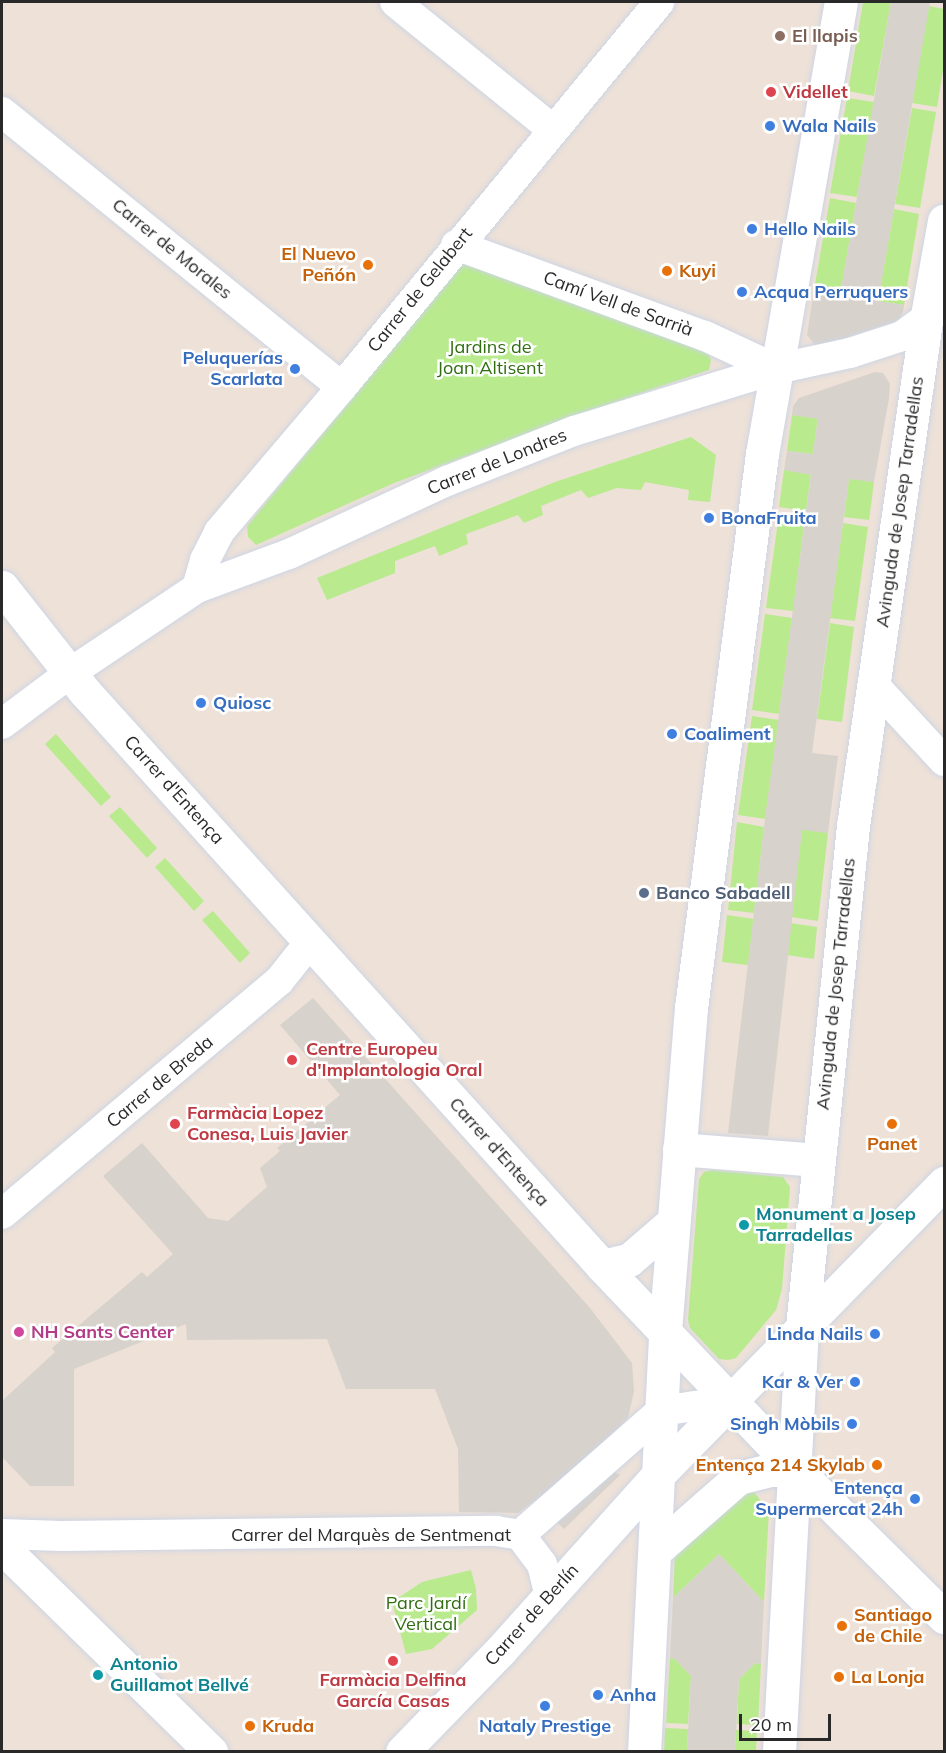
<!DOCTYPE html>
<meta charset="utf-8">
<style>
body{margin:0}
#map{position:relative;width:946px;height:1753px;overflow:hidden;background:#ede1d8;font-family:Mulish,sans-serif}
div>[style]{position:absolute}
.green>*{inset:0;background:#b9ea8e}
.plaza>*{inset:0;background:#d8d2cc}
.roads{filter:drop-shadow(0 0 2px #cdd5e4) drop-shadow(0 0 2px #cdd5e4)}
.minor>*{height:30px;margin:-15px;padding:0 15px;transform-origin:15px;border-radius:15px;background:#fff}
.tertiary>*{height:33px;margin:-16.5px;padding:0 16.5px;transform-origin:16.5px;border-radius:16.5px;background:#fff}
.secondary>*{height:33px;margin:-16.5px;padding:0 16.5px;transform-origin:16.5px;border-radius:16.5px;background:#fff}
.dots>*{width:16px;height:16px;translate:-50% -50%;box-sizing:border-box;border:3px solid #fff;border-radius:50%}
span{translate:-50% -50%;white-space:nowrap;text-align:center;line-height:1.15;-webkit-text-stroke:5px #fff;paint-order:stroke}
.education-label{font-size:18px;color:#785e54;font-weight:700}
.left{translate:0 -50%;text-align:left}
.health-label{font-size:18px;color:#be3a42;font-weight:700}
.shop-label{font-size:18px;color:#366cbe;font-weight:700}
.right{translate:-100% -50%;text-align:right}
.street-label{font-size:18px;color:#292929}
.food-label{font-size:18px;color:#c56008;font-weight:700}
.park-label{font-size:18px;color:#306d11}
.service-label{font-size:18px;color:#4e5e75;font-weight:700}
.culture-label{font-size:18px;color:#0d838f;font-weight:700}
.hotel-label{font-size:18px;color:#b23c85;font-weight:700}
.frame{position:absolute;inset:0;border:3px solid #292929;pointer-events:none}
.scale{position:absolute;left:739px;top:1714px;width:92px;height:27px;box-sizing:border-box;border:3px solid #292929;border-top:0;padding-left:8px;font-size:18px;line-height:21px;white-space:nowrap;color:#292929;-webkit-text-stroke:4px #fff;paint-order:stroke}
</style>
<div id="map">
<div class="green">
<i style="clip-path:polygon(863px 2px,891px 2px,874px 96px,848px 91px)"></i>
<i style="clip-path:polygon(929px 6px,944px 9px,944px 64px,937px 107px,912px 103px)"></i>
<i style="clip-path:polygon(847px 98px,874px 102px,857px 197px,830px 193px)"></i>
<i style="clip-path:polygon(912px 108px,936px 112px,920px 208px,895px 204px)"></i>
<i style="clip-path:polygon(830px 198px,856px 203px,840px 295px,814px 290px)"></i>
<i style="clip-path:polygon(894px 209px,919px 214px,904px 305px,878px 301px)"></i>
<i style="clip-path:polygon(464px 261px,708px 353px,711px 360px,709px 370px,585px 412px,394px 483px,256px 545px,248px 537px,247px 526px)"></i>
<i style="clip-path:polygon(792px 415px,818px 418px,813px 454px,787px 451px)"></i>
<i style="clip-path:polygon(691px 437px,716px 455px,710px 502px,688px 500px,689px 490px,645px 482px,641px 490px,617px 488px,588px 498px,581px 490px,541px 506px,543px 515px,524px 523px,518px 515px,466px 534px,468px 544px,439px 556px,435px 546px,395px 561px,395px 573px,327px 600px,317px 578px,555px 482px)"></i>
<i style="clip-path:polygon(784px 470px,811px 474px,806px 511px,779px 507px)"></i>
<i style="clip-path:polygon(849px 478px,874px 482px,869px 520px,844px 517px)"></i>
<i style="clip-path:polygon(779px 514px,805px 518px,793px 611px,766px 608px)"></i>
<i style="clip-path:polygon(843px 523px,868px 527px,855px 621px,830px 618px)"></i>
<i style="clip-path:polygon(765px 614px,792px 618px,779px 714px,752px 710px)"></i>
<i style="clip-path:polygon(830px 623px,854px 627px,842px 722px,817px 719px)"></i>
<i style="clip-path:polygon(752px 716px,779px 720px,765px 819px,738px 815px)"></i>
<i style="clip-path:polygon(56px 734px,111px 797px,101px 806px,45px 744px)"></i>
<i style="clip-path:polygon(120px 807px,157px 848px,147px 858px,109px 816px)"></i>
<i style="clip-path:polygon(737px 822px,764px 827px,754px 913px,728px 910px)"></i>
<i style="clip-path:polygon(802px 829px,828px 833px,818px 921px,791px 917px)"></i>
<i style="clip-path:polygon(165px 858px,204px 901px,194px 911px,155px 867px)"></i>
<i style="clip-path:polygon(213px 911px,250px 953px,240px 963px,202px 920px)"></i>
<i style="clip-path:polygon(727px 915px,754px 919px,748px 965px,722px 962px)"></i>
<i style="clip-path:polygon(790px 923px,817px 927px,814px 959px,787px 955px)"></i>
<i style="clip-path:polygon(712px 1170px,783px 1177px,790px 1187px,782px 1289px,776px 1310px,736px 1358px,728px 1360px,719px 1359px,690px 1328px,688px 1320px,699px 1179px,704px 1172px)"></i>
<i style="clip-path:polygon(736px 1488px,751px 1489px,769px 1510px,764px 1602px,719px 1554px,673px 1598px,675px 1553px)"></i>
<i style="clip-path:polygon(471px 1570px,476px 1589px,477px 1610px,432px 1649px,406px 1654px,392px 1602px,422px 1582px)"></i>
<i style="clip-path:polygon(670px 1658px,675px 1659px,691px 1676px,688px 1724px,666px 1723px)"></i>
<i style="clip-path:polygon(755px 1663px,761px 1664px,758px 1725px,737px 1724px,739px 1679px)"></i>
<i style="clip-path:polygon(665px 1728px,688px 1729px,687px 1751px,664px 1752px)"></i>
<i style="clip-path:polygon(736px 1730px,757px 1731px,756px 1751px,735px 1752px)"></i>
</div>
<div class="plaza">
<i style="clip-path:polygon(891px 2px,930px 2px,878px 301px,904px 305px,903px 312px,899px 320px,821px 346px,815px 345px,807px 335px,814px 290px,840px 295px)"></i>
<i style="clip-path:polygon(875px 372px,883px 373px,890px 384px,889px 398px,874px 482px,849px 479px,812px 753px,838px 756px,828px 833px,802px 830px,768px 1136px,728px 1133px,765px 819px,811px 475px,784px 470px,787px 451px,813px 454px,818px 419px,792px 415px,793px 406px,799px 398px)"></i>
<i style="clip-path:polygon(313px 998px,590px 1308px,632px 1363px,634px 1391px,628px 1418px,576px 1471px,518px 1513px,459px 1512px,458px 1449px,435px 1389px,346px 1389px,327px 1339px,187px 1340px,186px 1324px,74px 1369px,74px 1486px,30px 1486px,2px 1457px,2px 1401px,55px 1352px,52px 1348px,142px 1272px,147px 1277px,173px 1254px,103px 1176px,142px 1143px,208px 1218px,228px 1221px,267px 1187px,260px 1168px,280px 1151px,277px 1148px,340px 1095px,280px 1025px)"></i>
<i style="clip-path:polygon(609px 1469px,620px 1475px,564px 1529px,556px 1521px)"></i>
<i style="clip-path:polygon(719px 1554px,764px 1602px,761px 1664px,755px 1663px,739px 1679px,735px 1751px,687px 1751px,691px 1676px,675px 1659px,670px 1658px,673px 1598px)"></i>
</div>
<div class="roads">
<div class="minor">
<i style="left:395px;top:2px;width:203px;rotate:39deg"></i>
<i style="left:2px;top:112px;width:437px;rotate:39deg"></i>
<i style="left:456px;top:245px;width:265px;rotate:20.1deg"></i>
<i style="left:705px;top:336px;width:78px;rotate:24.9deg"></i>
<i style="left:197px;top:588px;width:29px;rotate:-74deg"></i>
<i style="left:205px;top:560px;width:31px;rotate:-63deg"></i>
<i style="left:219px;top:532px;width:190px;rotate:-49.7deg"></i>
<i style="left:342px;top:387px;width:499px;rotate:-50.5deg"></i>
<i style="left:873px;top:684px;width:105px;rotate:47.3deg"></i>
<i style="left:2px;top:724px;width:85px;rotate:-36.9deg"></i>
<i style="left:70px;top:673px;width:153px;rotate:-33.8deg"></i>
<i style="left:197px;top:588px;width:98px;rotate:-20.3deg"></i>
<i style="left:289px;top:554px;width:174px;rotate:-24.8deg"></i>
<i style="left:447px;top:481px;width:136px;rotate:-21.5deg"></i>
<i style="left:574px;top:431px;width:211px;rotate:-17.1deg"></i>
<i style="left:776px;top:369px;width:76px;rotate:-12.2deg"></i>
<i style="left:850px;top:353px;width:55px;rotate:-18.1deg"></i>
<i style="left:902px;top:336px;width:46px;rotate:-36.1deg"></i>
<i style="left:2px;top:1214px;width:362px;rotate:-40.1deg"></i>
<i style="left:279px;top:981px;width:50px;rotate:-51.5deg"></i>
<i style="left:2px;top:1534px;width:59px;rotate:1.9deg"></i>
<i style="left:61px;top:1536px;width:435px;rotate:-0.7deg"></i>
<i style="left:496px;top:1531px;width:24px;rotate:9deg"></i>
<i style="left:520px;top:1535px;width:188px;rotate:-41.3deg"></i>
<i style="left:661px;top:1411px;width:69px;rotate:-8.4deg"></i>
<i style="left:520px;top:1535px;width:36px;rotate:53deg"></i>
<i style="left:542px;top:1564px;width:33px;rotate:76deg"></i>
</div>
<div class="tertiary">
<i style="left:2px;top:1547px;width:293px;rotate:44.4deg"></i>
</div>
<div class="secondary">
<i style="left:2px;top:587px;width:134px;rotate:51.7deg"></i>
<i style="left:85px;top:692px;width:773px;rotate:47.99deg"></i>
<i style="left:602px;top:1266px;width:282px;rotate:46.4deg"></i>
<i style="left:796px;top:1470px;width:209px;rotate:44.8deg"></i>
<i style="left:679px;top:1149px;width:139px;rotate:4.5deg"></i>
<i style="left:602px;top:1266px;width:28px;rotate:-13deg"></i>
<i style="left:629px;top:1260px;width:58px;rotate:-40.8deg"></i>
<i style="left:655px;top:1551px;width:111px;rotate:-41.3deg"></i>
<i style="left:738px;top:1478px;width:33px;rotate:-14deg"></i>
<i style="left:770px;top:1470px;width:26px"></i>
<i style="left:402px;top:1752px;width:141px;rotate:-45.9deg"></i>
<i style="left:500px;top:1651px;width:237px;rotate:-48.1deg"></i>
<i style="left:658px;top:1475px;width:409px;rotate:-45.6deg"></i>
<i style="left:644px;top:1752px;width:422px;rotate:-87.1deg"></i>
<i style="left:665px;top:1331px;width:324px;rotate:-85.4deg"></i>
<i style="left:691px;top:1008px;width:559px;rotate:-82.7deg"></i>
<i style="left:762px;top:454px;width:459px;rotate:-80.1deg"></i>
<i style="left:779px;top:1752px;width:426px;rotate:-86.9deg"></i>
<i style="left:802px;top:1327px;width:504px;rotate:-84.19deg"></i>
<i style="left:853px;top:826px;width:510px;rotate:-81.77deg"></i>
<i style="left:926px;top:321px;width:102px;rotate:-79.8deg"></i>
</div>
</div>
<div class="dots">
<i style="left:780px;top:36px;background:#8d6e63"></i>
<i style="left:771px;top:92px;background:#e0444e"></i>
<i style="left:770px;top:126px;background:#3f7fe0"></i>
<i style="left:752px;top:229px;background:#3f7fe0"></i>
<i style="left:368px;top:265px;background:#e8710a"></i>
<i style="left:667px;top:271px;background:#e8710a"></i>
<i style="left:742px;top:292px;background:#3f7fe0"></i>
<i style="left:295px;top:369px;background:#3f7fe0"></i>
<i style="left:709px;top:518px;background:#3f7fe0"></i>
<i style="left:201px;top:703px;background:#3f7fe0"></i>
<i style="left:672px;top:734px;background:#3f7fe0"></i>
<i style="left:644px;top:893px;background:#5c6f8a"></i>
<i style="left:292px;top:1060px;background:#e0444e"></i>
<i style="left:175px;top:1124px;background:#e0444e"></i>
<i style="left:892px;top:1124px;background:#e8710a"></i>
<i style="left:744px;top:1225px;background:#0f9aa8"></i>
<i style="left:19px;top:1332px;background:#d1479c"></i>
<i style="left:875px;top:1334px;background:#3f7fe0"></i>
<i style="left:855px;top:1382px;background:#3f7fe0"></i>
<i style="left:852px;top:1424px;background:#3f7fe0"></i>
<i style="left:877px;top:1465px;background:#e8710a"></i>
<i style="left:915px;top:1499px;background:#3f7fe0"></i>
<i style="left:842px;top:1626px;background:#e8710a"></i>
<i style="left:393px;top:1661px;background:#e0444e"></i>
<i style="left:98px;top:1675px;background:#0f9aa8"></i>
<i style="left:839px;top:1677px;background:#e8710a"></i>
<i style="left:598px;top:1695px;background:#3f7fe0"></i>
<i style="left:545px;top:1706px;background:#3f7fe0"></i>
<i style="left:250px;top:1726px;background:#e8710a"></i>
</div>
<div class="education-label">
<span class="left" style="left:792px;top:36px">El llapis</span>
</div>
<div class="health-label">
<span class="left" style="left:783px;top:92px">Videllet</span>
<span class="left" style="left:306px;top:1060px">Centre Europeu<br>d'Implantologia Oral</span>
<span class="left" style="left:187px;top:1124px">Farmàcia Lopez<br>Conesa, Luis Javier</span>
<span style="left:393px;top:1691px">Farmàcia Delfina<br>García Casas</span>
</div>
<div class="shop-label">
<span class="left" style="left:782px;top:126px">Wala Nails</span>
<span class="left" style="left:764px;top:229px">Hello Nails</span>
<span class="left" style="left:754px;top:292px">Acqua Perruquers</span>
<span class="right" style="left:283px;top:369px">Peluquerías<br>Scarlata</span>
<span class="left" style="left:721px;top:518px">BonaFruita</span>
<span class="left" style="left:213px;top:703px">Quiosc</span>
<span class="left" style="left:684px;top:734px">Coaliment</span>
<span class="right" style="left:863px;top:1334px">Linda Nails</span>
<span class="right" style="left:843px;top:1382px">Kar &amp; Ver</span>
<span class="right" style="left:840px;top:1424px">Singh Mòbils</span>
<span class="right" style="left:903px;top:1499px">Entença<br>Supermercat 24h</span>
<span class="left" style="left:610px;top:1695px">Anha</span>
<span style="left:545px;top:1726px">Nataly Prestige</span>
</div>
<div class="street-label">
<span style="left:172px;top:249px;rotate:39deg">Carrer de Morales</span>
<span style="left:420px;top:290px;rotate:-51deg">Carrer de Gelabert</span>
<span style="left:618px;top:304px;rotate:20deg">Camí Vell de Sarrià</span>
<span style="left:497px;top:462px;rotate:-22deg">Carrer de Londres</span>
<span style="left:900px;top:502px;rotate:-82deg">Avinguda de Josep Tarradellas</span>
<span style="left:174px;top:790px;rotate:48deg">Carrer d'Entença</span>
<span style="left:836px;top:984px;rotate:-84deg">Avinguda de Josep Tarradellas</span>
<span style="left:160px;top:1082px;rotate:-40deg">Carrer de Breda</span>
<span style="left:499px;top:1152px;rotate:48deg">Carrer d'Entença</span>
<span style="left:371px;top:1535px">Carrer del Marquès de Sentmenat</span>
<span style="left:532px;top:1615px;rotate:-48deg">Carrer de Berlín</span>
</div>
<div class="food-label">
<span class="right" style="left:356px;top:265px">El Nuevo<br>Peñón</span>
<span class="left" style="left:679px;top:271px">Kuyi</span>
<span style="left:892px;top:1144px">Panet</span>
<span class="right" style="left:865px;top:1465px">Entença 214 Skylab</span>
<span class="left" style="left:854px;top:1626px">Santiago<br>de Chile</span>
<span class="left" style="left:851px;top:1677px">La Lonja</span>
<span class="left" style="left:262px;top:1726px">Kruda</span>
</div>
<div class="park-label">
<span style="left:490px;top:358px">Jardins de<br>Joan Altisent</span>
<span style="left:426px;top:1614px">Parc Jardí<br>Vertical</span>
</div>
<div class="service-label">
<span class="left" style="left:656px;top:893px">Banco Sabadell</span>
</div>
<div class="culture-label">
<span class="left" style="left:756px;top:1225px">Monument a Josep<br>Tarradellas</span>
<span class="left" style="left:110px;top:1675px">Antonio<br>Guillamot Bellvé</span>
</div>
<div class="hotel-label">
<span class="left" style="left:31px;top:1332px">NH Sants Center</span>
</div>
<div class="frame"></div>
<div class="scale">20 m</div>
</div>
